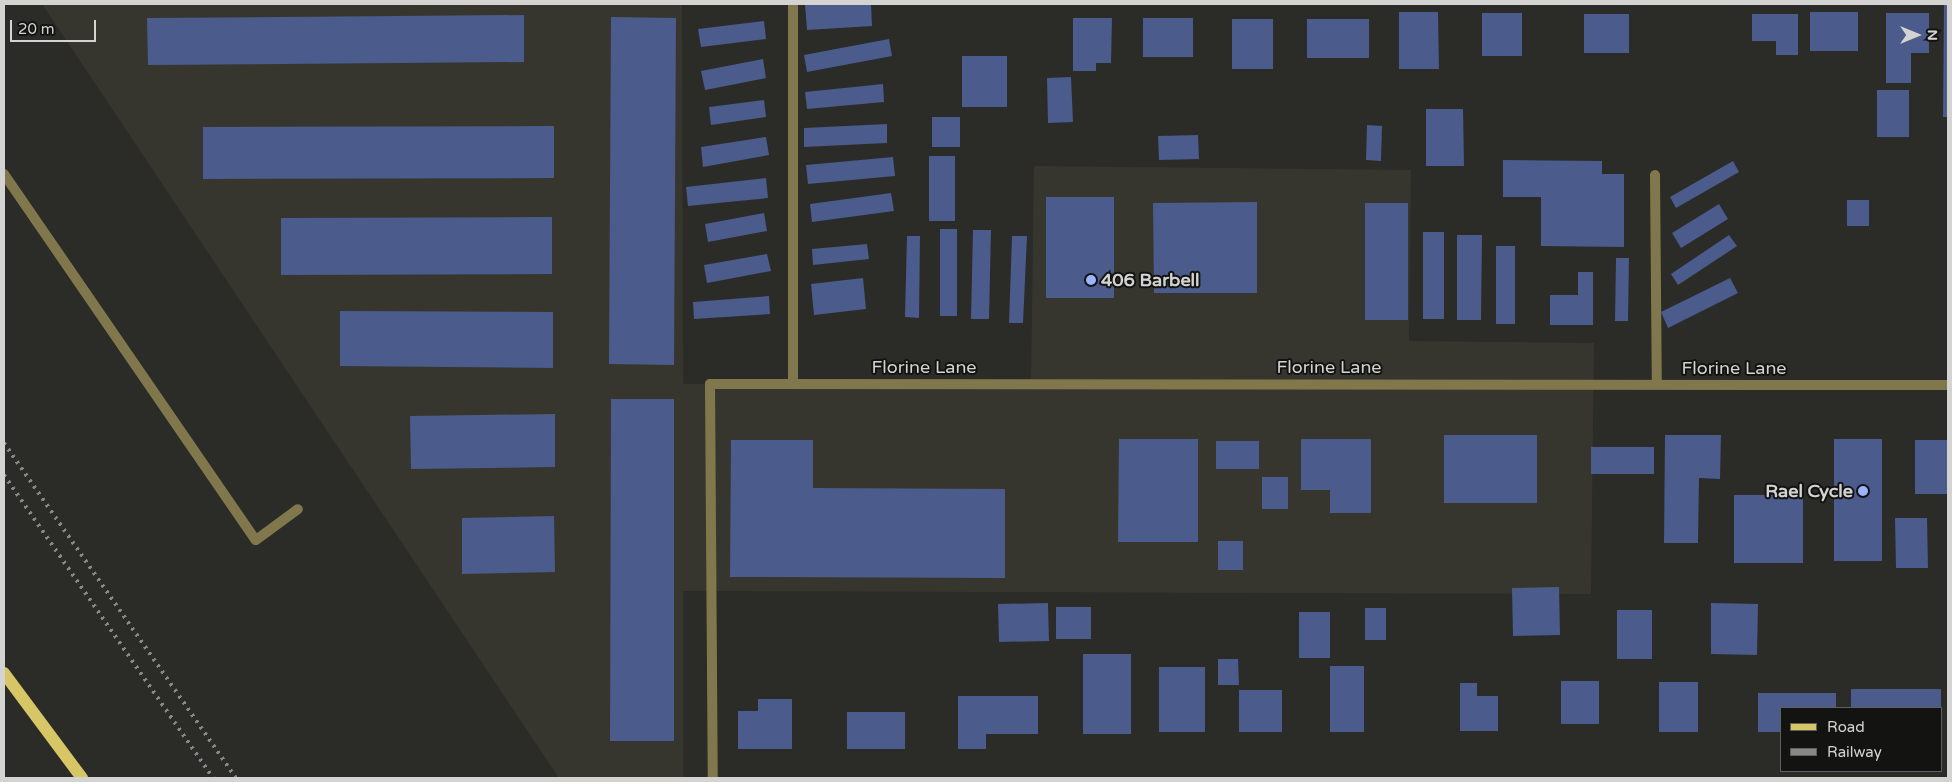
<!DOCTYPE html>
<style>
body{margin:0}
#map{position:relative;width:1952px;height:782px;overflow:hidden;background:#2b2b28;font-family:"Varela Round",sans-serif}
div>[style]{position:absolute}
.built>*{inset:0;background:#37362e}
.building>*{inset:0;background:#4b5b8b}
.service>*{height:10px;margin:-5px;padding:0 5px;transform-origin:5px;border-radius:5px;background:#80784c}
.minor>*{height:10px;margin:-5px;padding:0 5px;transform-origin:5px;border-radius:5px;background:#80784c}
.primary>*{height:12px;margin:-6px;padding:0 6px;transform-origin:6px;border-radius:6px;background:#d7c666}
.rail>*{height:4px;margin-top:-2px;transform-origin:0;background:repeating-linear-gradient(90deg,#888886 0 2.5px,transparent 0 7.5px)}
.dots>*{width:14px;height:14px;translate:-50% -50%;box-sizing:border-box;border:2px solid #131312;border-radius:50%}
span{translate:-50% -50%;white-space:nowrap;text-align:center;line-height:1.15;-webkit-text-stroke:4px #131312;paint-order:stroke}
.poi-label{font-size:18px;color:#d3d3d2;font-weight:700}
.left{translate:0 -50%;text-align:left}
.right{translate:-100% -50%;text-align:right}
.street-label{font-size:18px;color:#d3d3d2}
.frame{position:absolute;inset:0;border:5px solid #d3d3d2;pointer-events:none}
.legend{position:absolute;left:1780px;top:707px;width:162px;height:65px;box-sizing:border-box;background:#131312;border:1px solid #60605f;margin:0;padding:6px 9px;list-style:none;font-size:15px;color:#d3d3d2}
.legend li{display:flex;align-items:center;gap:10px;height:25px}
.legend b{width:25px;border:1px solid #60605f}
.north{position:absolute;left:1892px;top:10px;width:50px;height:50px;-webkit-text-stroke:4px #131312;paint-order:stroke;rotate:90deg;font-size:14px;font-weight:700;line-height:20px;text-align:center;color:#d3d3d2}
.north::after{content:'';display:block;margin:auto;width:18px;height:22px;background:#d3d3d2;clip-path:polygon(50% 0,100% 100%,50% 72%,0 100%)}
.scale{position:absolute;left:10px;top:20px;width:86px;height:22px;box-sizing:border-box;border:2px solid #d3d3d2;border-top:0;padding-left:6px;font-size:15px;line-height:18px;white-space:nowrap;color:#d3d3d2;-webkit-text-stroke:4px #131312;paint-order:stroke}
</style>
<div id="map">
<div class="built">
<i style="clip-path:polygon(42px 4px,682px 4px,683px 384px,1031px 382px,1034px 166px,1411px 170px,1409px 341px,1594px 343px,1591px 594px,683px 591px,683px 778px,559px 778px)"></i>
</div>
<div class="building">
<i style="clip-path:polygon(805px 4px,871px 4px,872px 26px,807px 30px)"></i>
<i style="clip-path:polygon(1944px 4px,1948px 4px,1948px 117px,1943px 117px)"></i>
<i style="clip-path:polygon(1399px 12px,1438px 12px,1439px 69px,1399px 69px)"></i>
<i style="clip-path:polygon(1810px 12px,1858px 12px,1858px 51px,1810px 51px)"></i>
<i style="clip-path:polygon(1482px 13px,1522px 13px,1522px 56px,1482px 56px)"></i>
<i style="clip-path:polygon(1886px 13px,1929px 13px,1929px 53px,1911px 53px,1911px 83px,1886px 83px)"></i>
<i style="clip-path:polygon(1584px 14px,1629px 14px,1629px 53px,1584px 53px)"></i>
<i style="clip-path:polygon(1752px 14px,1798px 14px,1798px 55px,1776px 55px,1776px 41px,1752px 41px)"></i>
<i style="clip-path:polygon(524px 15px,524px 62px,148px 65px,147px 18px)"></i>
<i style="clip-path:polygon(611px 17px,676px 18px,674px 365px,609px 364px)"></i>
<i style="clip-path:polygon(1073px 18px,1112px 18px,1111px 63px,1096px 63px,1096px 71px,1073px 71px)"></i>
<i style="clip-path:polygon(1143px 18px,1193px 18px,1193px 57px,1143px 57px)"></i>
<i style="clip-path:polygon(1232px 19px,1273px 19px,1273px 69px,1232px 69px)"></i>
<i style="clip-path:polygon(1307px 19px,1369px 19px,1369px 58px,1307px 58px)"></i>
<i style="clip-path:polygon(764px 21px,766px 39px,701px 47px,698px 29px)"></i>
<i style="clip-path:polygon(889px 39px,892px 56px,807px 72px,804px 55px)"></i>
<i style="clip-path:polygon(962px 56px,1007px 56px,1007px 107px,962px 107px)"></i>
<i style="clip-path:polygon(763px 59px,766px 78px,705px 90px,701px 71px)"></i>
<i style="clip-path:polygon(1071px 77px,1073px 122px,1048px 123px,1047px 78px)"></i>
<i style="clip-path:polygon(883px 84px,884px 102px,807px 109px,805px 92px)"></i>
<i style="clip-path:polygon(1877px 90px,1909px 90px,1909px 137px,1877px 137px)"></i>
<i style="clip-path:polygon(764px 100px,766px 117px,711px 125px,709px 107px)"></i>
<i style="clip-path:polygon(1426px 109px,1463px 109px,1464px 166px,1426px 166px)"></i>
<i style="clip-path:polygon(932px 117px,960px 117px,960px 147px,932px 147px)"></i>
<i style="clip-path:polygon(887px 124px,887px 143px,804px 147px,804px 128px)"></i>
<i style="clip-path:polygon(1367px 125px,1382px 126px,1381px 161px,1366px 160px)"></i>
<i style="clip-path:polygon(554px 126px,554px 178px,203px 179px,203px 127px)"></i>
<i style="clip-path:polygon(1198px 135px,1199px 159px,1159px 160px,1158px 136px)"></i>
<i style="clip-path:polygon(766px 137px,769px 155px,703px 167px,701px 147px)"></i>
<i style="clip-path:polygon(929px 156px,955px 156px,955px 221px,929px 221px)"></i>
<i style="clip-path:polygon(893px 157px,895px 176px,808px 184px,806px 165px)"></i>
<i style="clip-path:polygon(1503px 160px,1602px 161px,1602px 174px,1624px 174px,1624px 247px,1541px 246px,1541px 197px,1503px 197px)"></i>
<i style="clip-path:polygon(1733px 161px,1739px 172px,1676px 208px,1670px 197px)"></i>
<i style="clip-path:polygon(766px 178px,768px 198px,688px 206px,686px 187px)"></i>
<i style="clip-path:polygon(891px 193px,894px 211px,812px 222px,810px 204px)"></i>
<i style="clip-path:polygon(1046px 197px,1114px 197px,1114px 298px,1046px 298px)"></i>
<i style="clip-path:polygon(1847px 200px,1869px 200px,1869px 226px,1847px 226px)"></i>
<i style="clip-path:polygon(1257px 202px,1257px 293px,1154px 293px,1153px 203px)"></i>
<i style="clip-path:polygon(1365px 203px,1408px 203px,1408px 320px,1365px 320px)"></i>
<i style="clip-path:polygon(1719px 204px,1728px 219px,1681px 248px,1672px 233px)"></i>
<i style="clip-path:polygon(764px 213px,767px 231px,708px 242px,705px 224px)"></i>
<i style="clip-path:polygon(552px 217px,552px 274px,281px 275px,281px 218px)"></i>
<i style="clip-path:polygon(940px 229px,957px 229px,957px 316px,940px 316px)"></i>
<i style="clip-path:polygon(973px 230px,991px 230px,989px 319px,971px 319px)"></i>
<i style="clip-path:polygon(1423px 232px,1444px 232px,1444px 319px,1423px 319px)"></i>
<i style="clip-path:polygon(1457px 235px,1482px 235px,1481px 320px,1457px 320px)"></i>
<i style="clip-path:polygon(1729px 235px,1737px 246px,1678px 285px,1671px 274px)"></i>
<i style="clip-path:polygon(907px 236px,920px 236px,919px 318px,905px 317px)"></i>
<i style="clip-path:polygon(1012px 236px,1027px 236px,1023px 323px,1009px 323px)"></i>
<i style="clip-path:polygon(867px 244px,869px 259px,813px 265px,812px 249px)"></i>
<i style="clip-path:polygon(1496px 246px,1515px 246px,1515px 324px,1496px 324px)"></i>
<i style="clip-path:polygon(767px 254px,771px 271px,707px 283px,704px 265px)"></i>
<i style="clip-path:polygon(1616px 258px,1629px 258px,1628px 321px,1615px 321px)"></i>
<i style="clip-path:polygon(1578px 272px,1593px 272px,1593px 325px,1550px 325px,1550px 295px,1578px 295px)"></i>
<i style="clip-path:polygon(863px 278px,866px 309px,814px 315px,811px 284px)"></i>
<i style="clip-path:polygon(1730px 278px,1738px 293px,1668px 328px,1661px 312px)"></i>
<i style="clip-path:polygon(769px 296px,770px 314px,694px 319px,693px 302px)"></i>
<i style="clip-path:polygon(340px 311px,553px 312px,553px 368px,340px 366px)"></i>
<i style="clip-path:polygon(611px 399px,674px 399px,674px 741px,610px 741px)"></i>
<i style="clip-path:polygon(555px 414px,555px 467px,411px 469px,410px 416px)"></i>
<i style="clip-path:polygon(1444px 435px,1537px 435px,1537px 503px,1444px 503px)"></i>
<i style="clip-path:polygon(1665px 435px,1721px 435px,1720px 479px,1699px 478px,1698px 543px,1664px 543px)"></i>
<i style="clip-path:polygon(1119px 439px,1198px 439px,1198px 542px,1118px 542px)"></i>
<i style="clip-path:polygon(1301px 439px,1371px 439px,1371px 513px,1330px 513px,1330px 490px,1301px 490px)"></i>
<i style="clip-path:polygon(1834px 439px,1882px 439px,1882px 561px,1834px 561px)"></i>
<i style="clip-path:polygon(731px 440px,813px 440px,813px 488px,1005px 489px,1005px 578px,730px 577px)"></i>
<i style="clip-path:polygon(1915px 440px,1948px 440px,1948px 494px,1915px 494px)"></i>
<i style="clip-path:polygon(1216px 441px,1259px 441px,1259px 469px,1216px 469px)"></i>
<i style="clip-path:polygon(1591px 447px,1654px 447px,1654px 474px,1591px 474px)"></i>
<i style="clip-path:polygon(1262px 477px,1288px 477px,1288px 509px,1262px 509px)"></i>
<i style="clip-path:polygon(1734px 495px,1803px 495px,1803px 563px,1734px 563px)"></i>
<i style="clip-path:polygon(554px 516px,555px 572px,462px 574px,462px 518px)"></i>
<i style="clip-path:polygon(1895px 518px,1927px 518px,1928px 568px,1896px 568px)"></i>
<i style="clip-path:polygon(1218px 541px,1243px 541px,1243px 570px,1218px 570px)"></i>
<i style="clip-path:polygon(1559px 587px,1560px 635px,1513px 636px,1512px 588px)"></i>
<i style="clip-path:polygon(1048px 603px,1049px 641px,999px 642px,998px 604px)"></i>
<i style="clip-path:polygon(1711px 603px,1758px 604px,1757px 655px,1711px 654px)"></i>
<i style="clip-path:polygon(1056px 607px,1091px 607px,1091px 639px,1056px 639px)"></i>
<i style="clip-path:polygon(1365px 608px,1386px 608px,1386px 640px,1365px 640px)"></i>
<i style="clip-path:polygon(1617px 610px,1652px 610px,1652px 659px,1617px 659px)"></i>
<i style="clip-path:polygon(1299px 612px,1330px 612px,1330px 658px,1299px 658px)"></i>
<i style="clip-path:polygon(1083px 654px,1131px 654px,1131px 734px,1083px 734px)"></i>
<i style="clip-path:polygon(1218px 659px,1238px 659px,1239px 685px,1218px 685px)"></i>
<i style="clip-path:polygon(1330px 666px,1364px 666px,1364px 732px,1330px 732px)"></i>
<i style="clip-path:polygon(1159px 667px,1205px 667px,1205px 732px,1159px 732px)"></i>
<i style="clip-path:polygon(1561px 681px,1599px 681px,1599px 724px,1561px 724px)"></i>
<i style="clip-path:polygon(1659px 682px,1698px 682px,1698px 732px,1659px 732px)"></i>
<i style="clip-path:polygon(1460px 683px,1477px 683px,1477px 696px,1498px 696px,1498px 731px,1460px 731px)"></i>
<i style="clip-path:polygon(1851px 689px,1941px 689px,1941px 708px,1851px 708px)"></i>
<i style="clip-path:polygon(1239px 690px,1282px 690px,1282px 732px,1239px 732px)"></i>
<i style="clip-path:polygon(1758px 693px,1836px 693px,1836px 708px,1781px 708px,1781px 732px,1758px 732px)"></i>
<i style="clip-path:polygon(958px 696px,1038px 696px,1038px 734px,986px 734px,986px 749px,958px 749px)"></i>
<i style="clip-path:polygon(758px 699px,792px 699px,792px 749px,738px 749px,738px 711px,758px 711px)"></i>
<i style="clip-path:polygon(847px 712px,905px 712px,905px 749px,847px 749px)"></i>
</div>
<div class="service">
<i style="left:793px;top:4px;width:380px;rotate:90deg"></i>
<i style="left:4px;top:174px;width:444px;rotate:55.5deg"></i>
<i style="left:256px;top:540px;width:52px;rotate:-36.4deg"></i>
<i style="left:1655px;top:175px;width:209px;rotate:89.5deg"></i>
<i style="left:710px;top:384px;width:394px;rotate:89.6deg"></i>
</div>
<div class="minor">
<i style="left:710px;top:384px;width:1238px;rotate:0.05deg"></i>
</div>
<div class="primary">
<i style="left:4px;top:673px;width:131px;rotate:53.4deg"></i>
</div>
<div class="rail">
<i style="left:4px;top:443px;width:407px;rotate:55.3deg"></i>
<i style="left:4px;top:475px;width:368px;rotate:55.4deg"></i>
</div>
<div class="dots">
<i style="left:1091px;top:280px;background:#9bb4fd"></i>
<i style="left:1863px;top:491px;background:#9bb4fd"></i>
</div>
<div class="poi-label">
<span class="left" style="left:1101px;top:280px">406 Barbell</span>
<span class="right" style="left:1853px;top:491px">Rael Cycle</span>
</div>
<div class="street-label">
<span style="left:924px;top:367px">Florine Lane</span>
<span style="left:1329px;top:367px">Florine Lane</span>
<span style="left:1734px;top:368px">Florine Lane</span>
</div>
<div class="frame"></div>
<ul class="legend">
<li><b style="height:6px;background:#d7c666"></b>Road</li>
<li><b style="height:6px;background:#888886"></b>Railway</li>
</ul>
<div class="north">N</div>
<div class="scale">20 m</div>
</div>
